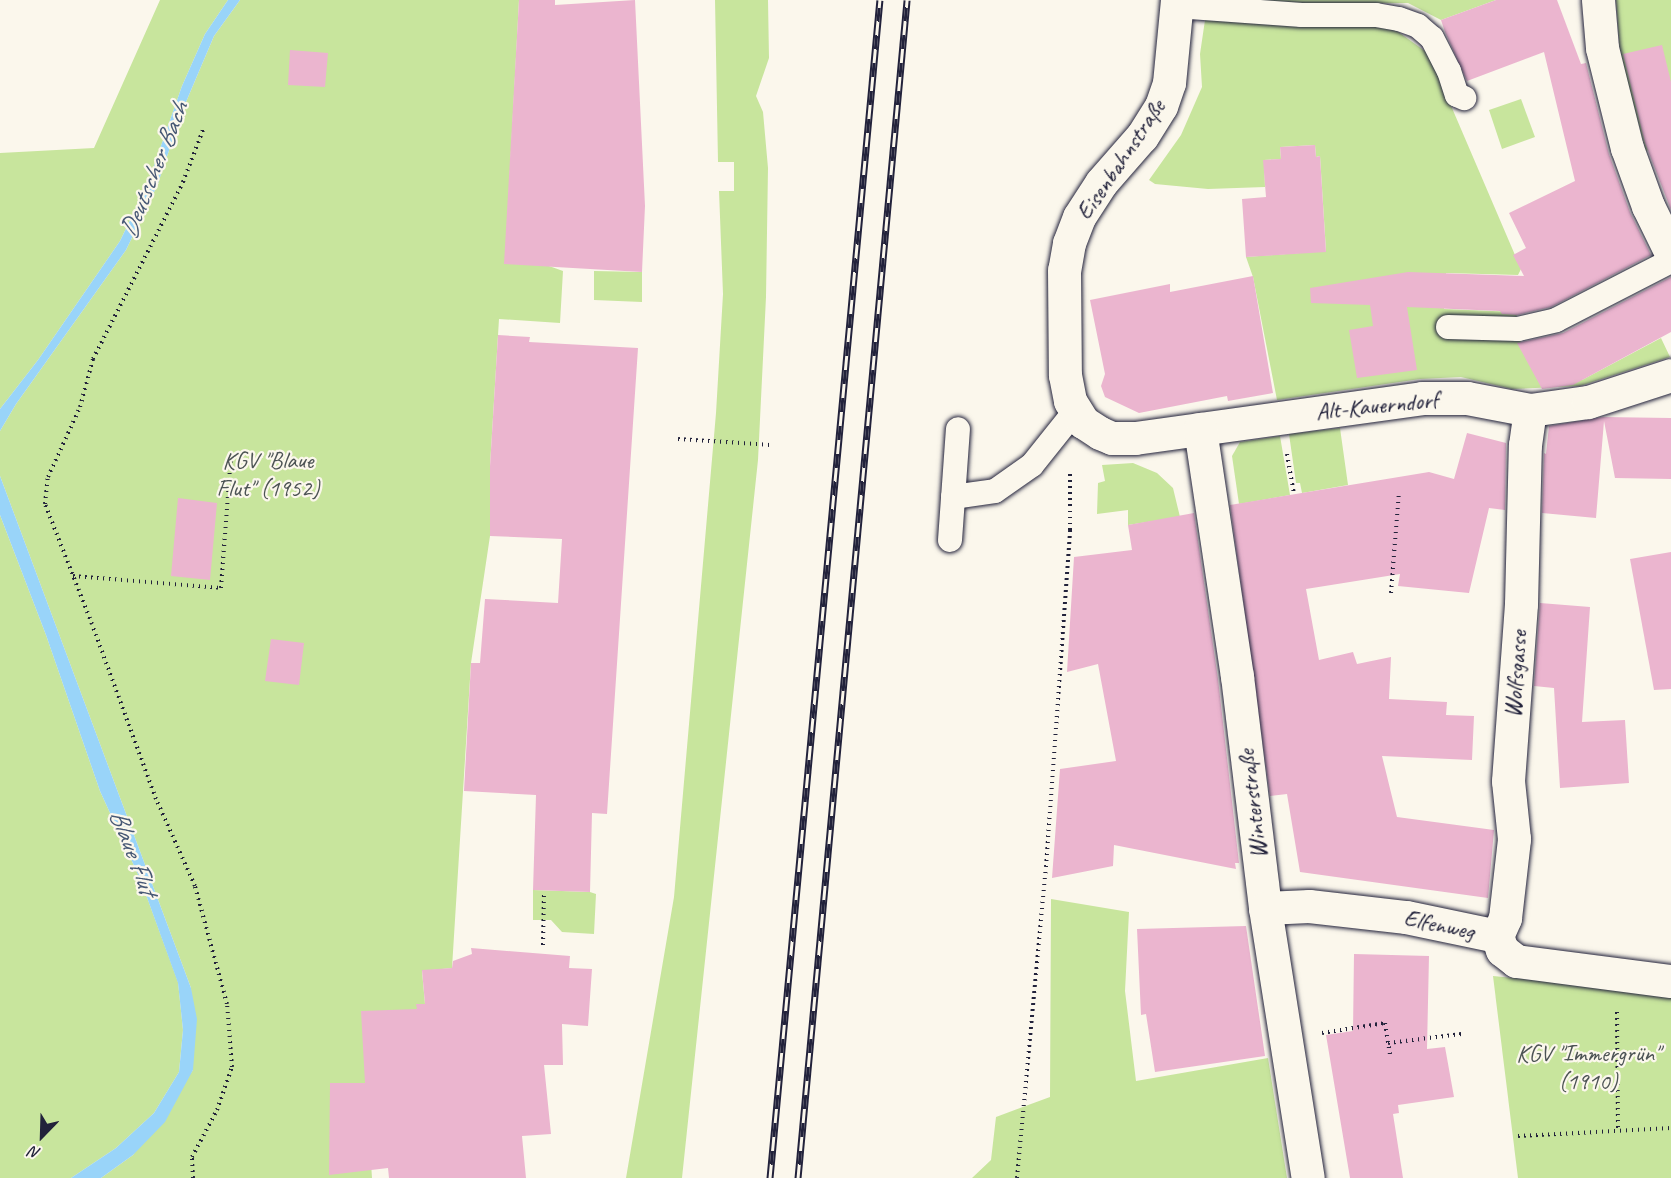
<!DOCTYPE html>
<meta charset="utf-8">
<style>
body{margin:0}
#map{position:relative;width:1671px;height:1178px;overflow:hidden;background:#fbf7ec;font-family:Caveat,sans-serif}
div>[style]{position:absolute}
.green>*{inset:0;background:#c8e59d}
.water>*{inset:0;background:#99d4f9}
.building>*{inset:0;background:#ebb5cf}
.path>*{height:4px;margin-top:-2px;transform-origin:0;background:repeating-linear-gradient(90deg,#22223b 0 1.5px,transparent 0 6px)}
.roads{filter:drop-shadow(0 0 2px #22223b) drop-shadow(0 0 2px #22223b)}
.service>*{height:24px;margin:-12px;padding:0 12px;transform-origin:12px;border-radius:12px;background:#fbf7ec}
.minor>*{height:33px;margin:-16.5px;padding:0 16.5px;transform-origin:16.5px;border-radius:16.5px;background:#fbf7ec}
.rail>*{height:7px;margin-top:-3.5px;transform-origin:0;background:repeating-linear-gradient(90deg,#fbf7ec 0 14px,#22223b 0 28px);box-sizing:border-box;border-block:2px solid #22223b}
span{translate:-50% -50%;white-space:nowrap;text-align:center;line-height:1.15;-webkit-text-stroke:4.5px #fbf7ec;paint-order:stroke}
.street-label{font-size:24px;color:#22223b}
.park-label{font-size:24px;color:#4c5354}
.water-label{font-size:26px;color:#465774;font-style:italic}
.north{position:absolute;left:12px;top:1106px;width:60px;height:60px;-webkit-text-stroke:4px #fbf7ec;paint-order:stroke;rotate:203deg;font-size:16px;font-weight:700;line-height:24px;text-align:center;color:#22223b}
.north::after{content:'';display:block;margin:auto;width:21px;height:27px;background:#22223b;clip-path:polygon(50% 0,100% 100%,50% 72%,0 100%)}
</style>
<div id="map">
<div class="green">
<i style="clip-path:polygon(160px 0,228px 0,205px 34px,182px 86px,148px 183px,120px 241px,38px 360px,0 409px,0 153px,94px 148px)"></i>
<i style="clip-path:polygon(240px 0,519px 0,505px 263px,549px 266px,563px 271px,560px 323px,499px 319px,490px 466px,490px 536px,471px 663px,452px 968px,422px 971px,425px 1004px,417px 1005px,418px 1032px,365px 1071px,372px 1178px,101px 1178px,133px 1155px,193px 1070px,191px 988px,0 476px,0 431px,16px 404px,126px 250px,157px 186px,183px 109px,214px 36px)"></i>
<i style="clip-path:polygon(715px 0,768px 0,769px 58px,756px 96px,763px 112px,768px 168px,766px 297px,758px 460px,682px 1178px,626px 1178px,674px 897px,716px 413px,723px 294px,719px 191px,734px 191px,734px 162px,718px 162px)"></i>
<i style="clip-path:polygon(1224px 0,1496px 0,1441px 20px,1408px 3px,1282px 4px)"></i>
<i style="clip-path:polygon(1616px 0,1671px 0,1671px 140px,1646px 151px,1620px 55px)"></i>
<i style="clip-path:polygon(1205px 20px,1390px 26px,1436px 59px,1443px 87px,1521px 269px,1518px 275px,1446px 273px,1444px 309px,1516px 312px,1522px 351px,1582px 380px,1661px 338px,1670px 357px,1580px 386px,1512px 389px,1461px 377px,1420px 379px,1277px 400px,1253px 277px,1246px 257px,1326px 251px,1320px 156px,1316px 157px,1315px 145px,1280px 147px,1281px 159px,1264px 160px,1265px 187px,1208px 189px,1155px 184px,1149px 180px,1181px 135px,1202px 87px,1200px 54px)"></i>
<i style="clip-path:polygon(1521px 99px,1535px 137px,1502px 149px,1489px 110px)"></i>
<i style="clip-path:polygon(594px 271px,642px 272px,642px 302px,594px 300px)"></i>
<i style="clip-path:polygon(1340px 428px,1348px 485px,1302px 493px,1300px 483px,1296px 483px,1289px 434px)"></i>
<i style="clip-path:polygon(1280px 436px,1290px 495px,1239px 504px,1232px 456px,1240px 442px)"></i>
<i style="clip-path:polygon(1133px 463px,1157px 473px,1173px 488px,1180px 517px,1128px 525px,1128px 510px,1097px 514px,1098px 483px,1105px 481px,1102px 465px)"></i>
<i style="clip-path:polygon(0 515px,46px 635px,100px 791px,141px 881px,178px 982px,183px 1030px,179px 1072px,154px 1113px,116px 1148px,71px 1178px,0 1178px)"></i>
<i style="clip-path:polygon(533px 890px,590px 892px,596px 894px,594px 934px,562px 932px,551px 920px,533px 920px)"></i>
<i style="clip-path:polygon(1051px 899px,1129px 912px,1125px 991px,1136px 1081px,1268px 1058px,1287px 1178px,972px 1178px,991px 1160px,996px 1117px,1050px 1097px)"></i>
<i style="clip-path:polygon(1493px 976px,1671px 993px,1671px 1178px,1518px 1178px)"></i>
</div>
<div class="water">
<i style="clip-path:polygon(228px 0,240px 0,214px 36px,183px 109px,157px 186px,126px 250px,16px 404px,0 431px,0 409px,38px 360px,120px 241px,148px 183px,182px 86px,205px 34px)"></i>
<i style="clip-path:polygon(0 476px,191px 988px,197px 1019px,193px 1070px,165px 1122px,133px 1155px,101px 1178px,71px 1178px,116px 1148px,154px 1113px,179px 1072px,183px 1030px,178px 983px,141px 881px,100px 791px,46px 635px,0 515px)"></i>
</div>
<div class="building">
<i style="clip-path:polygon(519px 0,555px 0,555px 5px,635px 0,645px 206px,642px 272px,504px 264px)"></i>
<i style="clip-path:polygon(1496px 0,1557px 0,1581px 64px,1586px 63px,1609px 154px,1630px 212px,1651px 255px,1551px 307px,1517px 315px,1502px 314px,1500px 311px,1407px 307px,1417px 370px,1357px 378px,1349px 330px,1373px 326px,1370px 305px,1311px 303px,1310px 288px,1408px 272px,1524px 276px,1513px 255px,1526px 248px,1509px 213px,1575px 181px,1544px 52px,1467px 81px,1445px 32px,1441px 20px)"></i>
<i style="clip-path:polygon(1662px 45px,1671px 82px,1671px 210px,1645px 143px,1623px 54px)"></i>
<i style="clip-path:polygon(290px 50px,328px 53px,325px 87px,288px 85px)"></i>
<i style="clip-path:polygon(1315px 145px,1316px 157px,1320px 156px,1326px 252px,1246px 257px,1242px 199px,1266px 197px,1263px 160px,1281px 159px,1280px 147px)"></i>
<i style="clip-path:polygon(1253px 276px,1273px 393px,1228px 401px,1227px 396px,1139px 413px,1105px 397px,1101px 386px,1105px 374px,1090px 300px,1170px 284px,1170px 292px)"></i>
<i style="clip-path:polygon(1671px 277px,1671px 332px,1573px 385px,1542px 389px,1517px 343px,1563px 333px)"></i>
<i style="clip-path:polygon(498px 335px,530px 337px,529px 342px,638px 348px,607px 814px,592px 813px,590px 892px,533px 890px,536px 795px,464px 791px,471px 663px,480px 663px,485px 599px,558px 603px,562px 539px,490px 536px,490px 466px)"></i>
<i style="clip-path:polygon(1603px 417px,1671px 418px,1671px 479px,1615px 478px,1604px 421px,1596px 518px,1542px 513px,1544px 453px,1546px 454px,1549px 426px)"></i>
<i style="clip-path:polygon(1467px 433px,1506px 443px,1505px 510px,1489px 508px,1469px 593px,1398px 586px,1400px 574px,1306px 589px,1319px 660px,1353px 652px,1357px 664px,1391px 657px,1389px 699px,1447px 702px,1446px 715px,1474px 716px,1472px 760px,1382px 756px,1397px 817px,1494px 830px,1488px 898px,1300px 872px,1287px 794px,1270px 796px,1230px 505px,1429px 472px,1454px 479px)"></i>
<i style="clip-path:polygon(178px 498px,217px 503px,210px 580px,171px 576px)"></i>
<i style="clip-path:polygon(1194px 513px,1218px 679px,1239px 863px,1235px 863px,1236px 869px,1114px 845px,1113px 866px,1052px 878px,1060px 769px,1116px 761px,1098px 664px,1067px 672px,1074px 557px,1132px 550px,1128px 525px)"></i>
<i style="clip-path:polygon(1671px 552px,1671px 689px,1654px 690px,1630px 559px)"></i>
<i style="clip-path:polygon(1540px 603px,1590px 607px,1582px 722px,1625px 720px,1629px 783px,1560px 788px,1554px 688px,1534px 686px)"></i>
<i style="clip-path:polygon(271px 639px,304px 643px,299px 685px,265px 681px)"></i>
<i style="clip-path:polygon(1246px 926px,1265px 1056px,1155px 1072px,1146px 1014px,1141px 1015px,1137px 929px)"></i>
<i style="clip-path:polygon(471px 948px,570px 956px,569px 968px,592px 969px,588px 1026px,562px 1024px,563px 1065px,544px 1065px,551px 1134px,522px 1136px,526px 1178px,389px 1178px,388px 1168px,329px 1175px,330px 1083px,365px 1083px,361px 1011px,417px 1009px,416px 1004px,425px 1004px,422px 970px,452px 968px,453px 961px,472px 954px)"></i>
<i style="clip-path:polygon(1354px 954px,1429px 956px,1427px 1049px,1445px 1047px,1454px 1097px,1398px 1105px,1399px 1113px,1393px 1114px,1403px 1178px,1350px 1178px,1326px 1035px,1353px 1031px)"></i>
</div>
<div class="path">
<i style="left:678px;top:439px;width:92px;rotate:3.7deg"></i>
<i style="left:1287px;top:454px;width:41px;rotate:80.1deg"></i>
<i style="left:73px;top:576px;width:148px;rotate:4.6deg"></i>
<i style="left:221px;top:588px;width:132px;rotate:-85.7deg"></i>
<i style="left:1391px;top:593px;width:101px;rotate:-85.5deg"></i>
<i style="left:543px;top:945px;width:54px;rotate:-88.9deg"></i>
<i style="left:1617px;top:1012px;width:117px;rotate:89.5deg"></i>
<i style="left:1322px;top:1033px;width:64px;rotate:-9deg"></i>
<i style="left:1385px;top:1023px;width:32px;rotate:81deg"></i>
<i style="left:1388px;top:1043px;width:74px;rotate:-7deg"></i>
<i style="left:1518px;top:1136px;width:153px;rotate:-3deg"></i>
<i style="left:193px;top:1178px;width:21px;rotate:-93deg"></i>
<i style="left:192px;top:1157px;width:53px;rotate:-62deg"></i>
<i style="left:217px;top:1110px;width:46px;rotate:-70.8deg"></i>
<i style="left:232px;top:1067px;width:63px;rotate:-94.5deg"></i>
<i style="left:227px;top:1004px;width:122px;rotate:-105.2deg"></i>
<i style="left:195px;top:886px;width:95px;rotate:-114.1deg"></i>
<i style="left:156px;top:799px;width:186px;rotate:-110.1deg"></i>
<i style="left:92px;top:624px;width:129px;rotate:-111.4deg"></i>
<i style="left:45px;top:504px;width:27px;rotate:-84deg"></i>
<i style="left:48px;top:477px;width:77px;rotate:-65.4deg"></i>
<i style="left:80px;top:407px;width:50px;rotate:-74.8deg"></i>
<i style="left:93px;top:359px;width:199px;rotate:-63deg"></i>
<i style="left:183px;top:182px;width:56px;rotate:-69deg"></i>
<i style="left:1017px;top:1178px;width:312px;rotate:-84.7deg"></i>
<i style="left:1046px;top:867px;width:338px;rotate:-85.9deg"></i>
<i style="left:1070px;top:530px;width:57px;rotate:-90deg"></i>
</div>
<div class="roads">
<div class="service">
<i style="left:1176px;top:6px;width:126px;rotate:4.1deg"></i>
<i style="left:1302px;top:15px;width:74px"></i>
<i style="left:1376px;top:15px;width:23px;rotate:10deg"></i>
<i style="left:1399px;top:19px;width:20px;rotate:20deg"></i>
<i style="left:1418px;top:26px;width:18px;rotate:41deg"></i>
<i style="left:1432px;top:38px;width:37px;rotate:63deg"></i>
<i style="left:1449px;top:71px;width:25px;rotate:72deg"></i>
<i style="left:1457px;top:95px;width:8px;rotate:23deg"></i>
<i style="left:1448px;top:327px;width:70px;rotate:1.6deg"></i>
<i style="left:1518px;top:329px;width:39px;rotate:-13deg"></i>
<i style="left:1556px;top:320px;width:129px;rotate:-27.2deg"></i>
<i style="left:953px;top:497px;width:42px;rotate:-8.1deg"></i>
<i style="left:995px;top:491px;width:45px;rotate:-35.1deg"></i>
<i style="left:1032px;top:465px;width:70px;rotate:-51.3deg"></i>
<i style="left:950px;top:540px;width:111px;rotate:-85.9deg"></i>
</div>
<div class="minor">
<i style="left:1177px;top:0;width:83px;rotate:95.5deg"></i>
<i style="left:1169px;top:83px;width:24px;rotate:109deg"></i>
<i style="left:1161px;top:106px;width:36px;rotate:122deg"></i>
<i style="left:1142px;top:136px;width:62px;rotate:131.1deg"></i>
<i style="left:1101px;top:183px;width:40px;rotate:122.9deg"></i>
<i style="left:1079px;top:217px;width:28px;rotate:111deg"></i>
<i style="left:1069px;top:243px;width:27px;rotate:100deg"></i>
<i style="left:1064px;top:270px;width:105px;rotate:89.5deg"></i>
<i style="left:1065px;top:375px;width:26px;rotate:79deg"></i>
<i style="left:1070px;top:401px;width:25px;rotate:58deg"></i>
<i style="left:1083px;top:422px;width:20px;rotate:33deg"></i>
<i style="left:1100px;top:433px;width:13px;rotate:23deg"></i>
<i style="left:1112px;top:438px;width:23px"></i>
<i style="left:1135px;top:438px;width:290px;rotate:-7.9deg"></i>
<i style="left:1422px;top:398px;width:45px"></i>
<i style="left:1467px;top:398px;width:64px;rotate:10.8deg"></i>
<i style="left:1530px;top:410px;width:59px;rotate:-7.9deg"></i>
<i style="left:1588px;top:402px;width:87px;rotate:-18deg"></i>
<i style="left:1598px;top:0;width:48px;rotate:85.2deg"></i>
<i style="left:1602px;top:48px;width:103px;rotate:76deg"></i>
<i style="left:1627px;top:148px;width:62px;rotate:70.1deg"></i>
<i style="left:1648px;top:206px;width:52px;rotate:63.9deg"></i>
<i style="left:1200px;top:429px;width:250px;rotate:81.5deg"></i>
<i style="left:1237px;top:676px;width:234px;rotate:83.1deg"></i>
<i style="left:1265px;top:908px;width:273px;rotate:81deg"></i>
<i style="left:1265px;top:908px;width:44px;rotate:-2.6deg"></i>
<i style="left:1309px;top:906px;width:98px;rotate:6.5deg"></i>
<i style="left:1406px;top:917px;width:93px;rotate:11.8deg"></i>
<i style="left:1497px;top:936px;width:15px;rotate:70deg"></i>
<i style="left:1502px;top:950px;width:18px;rotate:38deg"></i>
<i style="left:1516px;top:961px;width:156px;rotate:7.4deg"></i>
<i style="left:1497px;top:936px;width:20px;rotate:-66deg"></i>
<i style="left:1505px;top:918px;width:80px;rotate:-83.5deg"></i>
<i style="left:1514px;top:839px;width:58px;rotate:-95.9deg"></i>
<i style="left:1508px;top:781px;width:177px;rotate:-85.8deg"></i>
<i style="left:1521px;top:604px;width:159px;rotate:-88.6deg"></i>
<i style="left:1525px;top:445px;width:35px;rotate:-82deg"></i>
</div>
</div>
<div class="rail">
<i style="left:770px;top:1178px;width:1183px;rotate:-84.67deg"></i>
<i style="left:798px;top:1178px;width:1183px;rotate:-84.71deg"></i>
</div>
<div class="street-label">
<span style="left:1121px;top:160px;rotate:-56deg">Eisenbahnstraße</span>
<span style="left:1377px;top:406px;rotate:-6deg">Alt-Kauerndorf</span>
<span style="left:1516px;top:674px;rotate:-86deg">Wolfsgasse</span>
<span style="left:1253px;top:804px;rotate:-97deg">Winterstraße</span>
<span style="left:1439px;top:925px;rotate:11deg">Elfenweg</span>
</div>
<div class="park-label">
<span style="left:268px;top:475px">KGV "Blaue<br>Flut" (1952)</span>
<span style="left:1588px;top:1068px">KGV "Immergrün"<br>(1910)</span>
</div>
<div class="water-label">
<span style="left:154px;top:170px;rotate:-68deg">Deutscher Bach</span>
<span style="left:133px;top:852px;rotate:69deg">Blaue Flut</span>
</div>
<div class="north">N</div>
</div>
